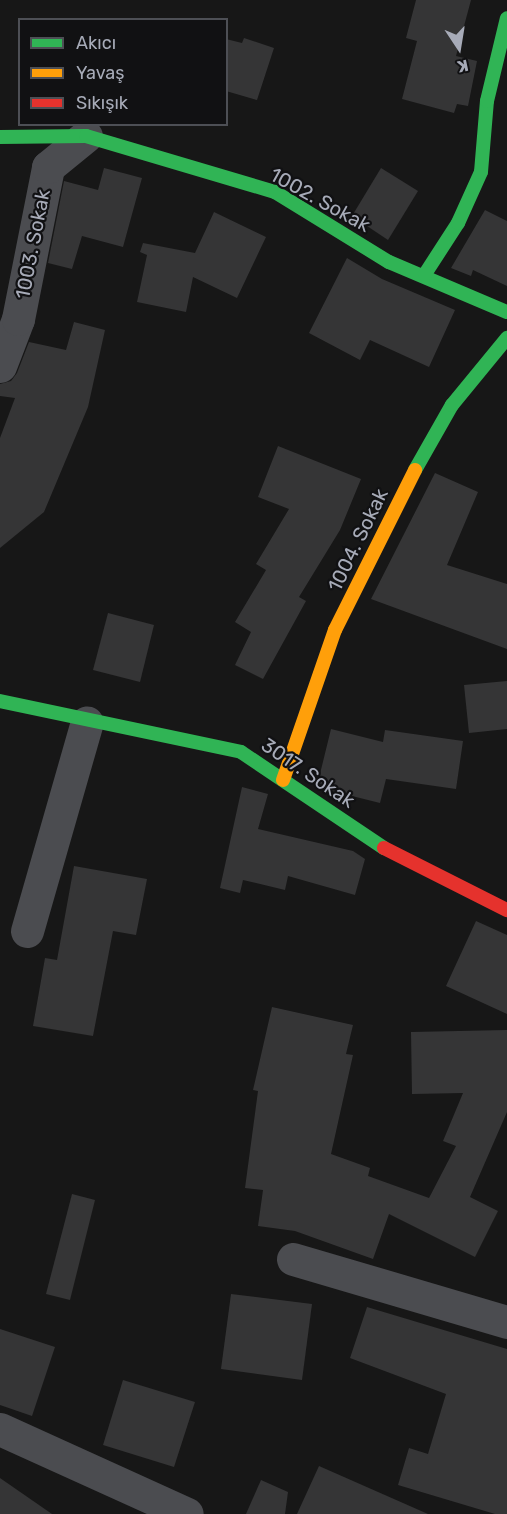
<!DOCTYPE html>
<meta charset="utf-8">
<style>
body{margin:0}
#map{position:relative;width:507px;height:1514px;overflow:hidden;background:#171717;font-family:Rubik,sans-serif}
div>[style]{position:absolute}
.building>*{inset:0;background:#353536}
.street>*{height:33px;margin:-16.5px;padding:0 16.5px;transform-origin:16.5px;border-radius:16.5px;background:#4b4c50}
.fast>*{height:14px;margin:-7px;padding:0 7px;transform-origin:7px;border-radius:7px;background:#30b455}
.slow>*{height:14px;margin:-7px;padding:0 7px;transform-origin:7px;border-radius:7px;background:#ff9f0a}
.jam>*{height:14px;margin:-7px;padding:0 7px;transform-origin:7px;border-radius:7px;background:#e5322d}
span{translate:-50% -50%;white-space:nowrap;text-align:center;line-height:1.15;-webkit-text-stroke:4.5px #111113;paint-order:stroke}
.street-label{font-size:20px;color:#a7abb8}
.legend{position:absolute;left:18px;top:18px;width:210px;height:108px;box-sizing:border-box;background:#111113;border:2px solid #4d4f55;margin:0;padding:8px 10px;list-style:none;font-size:18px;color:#a7abb8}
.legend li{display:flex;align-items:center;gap:12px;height:30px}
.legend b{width:30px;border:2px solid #4d4f55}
.north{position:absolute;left:429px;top:18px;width:60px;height:60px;-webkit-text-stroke:4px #111113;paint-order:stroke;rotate:168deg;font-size:16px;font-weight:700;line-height:24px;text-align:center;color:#a7abb8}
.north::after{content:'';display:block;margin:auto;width:21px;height:27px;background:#a7abb8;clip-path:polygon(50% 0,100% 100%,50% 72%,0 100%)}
</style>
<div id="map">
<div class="building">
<i style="clip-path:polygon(416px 0,471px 0,456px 56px,477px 61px,468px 106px,457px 104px,454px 113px,402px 99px,417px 41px,406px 38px)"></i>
<i style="clip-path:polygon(244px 38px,274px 48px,257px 100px,226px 91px,226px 39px,242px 43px)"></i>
<i style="clip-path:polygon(104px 168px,142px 178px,123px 247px,82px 236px,72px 269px,48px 263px,64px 181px,98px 190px)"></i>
<i style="clip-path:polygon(381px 168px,418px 191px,388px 240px,352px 216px)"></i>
<i style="clip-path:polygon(485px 210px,507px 221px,507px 286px,473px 270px,471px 276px,451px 268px)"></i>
<i style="clip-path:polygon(214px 212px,266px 237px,237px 298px,193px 277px,186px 312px,137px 302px,147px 255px,140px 252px,143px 243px,195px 253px)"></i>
<i style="clip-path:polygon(347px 258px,382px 279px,455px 310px,429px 367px,370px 340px,360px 360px,309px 333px)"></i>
<i style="clip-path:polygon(74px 322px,105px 330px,88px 407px,44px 512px,0 548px,0 438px,15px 398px,0 396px,0 384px,11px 381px,17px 373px,29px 342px,66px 350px)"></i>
<i style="clip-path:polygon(278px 446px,361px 479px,340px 530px,299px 597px,306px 601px,263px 679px,235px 665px,251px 632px,235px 622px,266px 570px,256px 564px,289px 509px,258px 497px)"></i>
<i style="clip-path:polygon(435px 473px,478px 492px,447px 565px,507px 584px,507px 649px,371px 599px)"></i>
<i style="clip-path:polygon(108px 613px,154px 625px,140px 682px,93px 670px)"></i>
<i style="clip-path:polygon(507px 681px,507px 729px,469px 733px,464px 685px)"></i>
<i style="clip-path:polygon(331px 729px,383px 742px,385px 730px,463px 741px,456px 789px,386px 779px,380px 803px,332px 791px,318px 782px)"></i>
<i style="clip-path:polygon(242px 787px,268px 794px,258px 829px,353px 851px,365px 859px,355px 895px,288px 876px,285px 890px,243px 880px,240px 893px,220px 888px)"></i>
<i style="clip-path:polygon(74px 866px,147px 879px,136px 935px,113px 931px,93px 1036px,33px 1026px,45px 958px,57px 960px)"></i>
<i style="clip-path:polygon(476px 921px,507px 935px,507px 1014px,446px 986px)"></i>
<i style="clip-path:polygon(272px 1007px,353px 1025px,346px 1054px,353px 1055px,331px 1154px,370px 1168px,368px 1176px,429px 1198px,456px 1146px,443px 1141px,463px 1093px,412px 1094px,411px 1032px,507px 1030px,507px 1112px,470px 1197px,498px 1211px,475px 1257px,389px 1214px,373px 1259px,295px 1231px,258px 1226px,263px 1190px,245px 1188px,258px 1091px,253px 1090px)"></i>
<i style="clip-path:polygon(72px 1194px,95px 1200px,70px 1300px,46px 1294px)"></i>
<i style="clip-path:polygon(231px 1294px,312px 1304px,302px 1380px,221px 1369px)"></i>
<i style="clip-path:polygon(367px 1307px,507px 1349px,507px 1514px,495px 1514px,398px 1485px,409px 1448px,428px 1454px,446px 1394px,350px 1358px)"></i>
<i style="clip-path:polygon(0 1329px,55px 1347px,32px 1416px,0 1405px)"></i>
<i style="clip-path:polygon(123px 1380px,195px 1402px,174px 1467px,103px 1445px)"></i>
<i style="clip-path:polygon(319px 1466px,428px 1514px,297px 1514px)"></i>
<i style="clip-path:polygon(0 1478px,52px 1514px,0 1514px)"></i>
<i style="clip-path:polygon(261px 1480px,288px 1492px,285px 1514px,246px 1514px)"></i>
</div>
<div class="street">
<i style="left:0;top:366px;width:50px;rotate:-69deg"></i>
<i style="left:18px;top:319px;width:155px;rotate:-78.8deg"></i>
<i style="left:48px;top:167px;width:49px;rotate:-39.2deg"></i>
<i style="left:27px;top:931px;width:217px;rotate:-74deg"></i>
<i style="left:293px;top:1259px;width:223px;rotate:16.4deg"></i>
<i style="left:0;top:1429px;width:205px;rotate:24.4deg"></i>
</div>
<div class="fast">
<i style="left:0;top:137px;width:86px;rotate:-0.7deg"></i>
<i style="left:86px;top:136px;width:197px;rotate:16.5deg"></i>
<i style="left:275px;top:192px;width:134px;rotate:31.6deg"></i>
<i style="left:389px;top:262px;width:128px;rotate:23deg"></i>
<i style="left:425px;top:274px;width:61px;rotate:-57.1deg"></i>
<i style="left:458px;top:223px;width:56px;rotate:-65.7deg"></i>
<i style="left:481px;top:172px;width:71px;rotate:-85.2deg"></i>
<i style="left:487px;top:101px;width:85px;rotate:-76.5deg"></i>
<i style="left:415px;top:470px;width:75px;rotate:-60.4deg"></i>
<i style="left:452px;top:405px;width:87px;rotate:-50.6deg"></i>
<i style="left:0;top:701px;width:246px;rotate:11.9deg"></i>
<i style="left:241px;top:752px;width:172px;rotate:33.9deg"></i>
</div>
<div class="slow">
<i style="left:283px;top:780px;width:159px;rotate:-70.9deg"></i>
<i style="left:335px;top:630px;width:179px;rotate:-63.4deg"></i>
</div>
<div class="jam">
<i style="left:384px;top:848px;width:138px;rotate:26.8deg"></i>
</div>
<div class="street-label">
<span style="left:320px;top:200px;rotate:29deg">1002. Sokak</span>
<span style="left:33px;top:244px;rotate:-79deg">1003. Sokak</span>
<span style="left:358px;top:540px;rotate:-64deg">1004. Sokak</span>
<span style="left:308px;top:773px;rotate:34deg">3017. Sokak</span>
</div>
<ul class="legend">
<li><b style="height:8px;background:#30b455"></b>Akıcı</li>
<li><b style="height:8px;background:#ff9f0a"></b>Yavaş</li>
<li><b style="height:8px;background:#e5322d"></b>Sıkışık</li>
</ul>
<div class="north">K</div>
</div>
